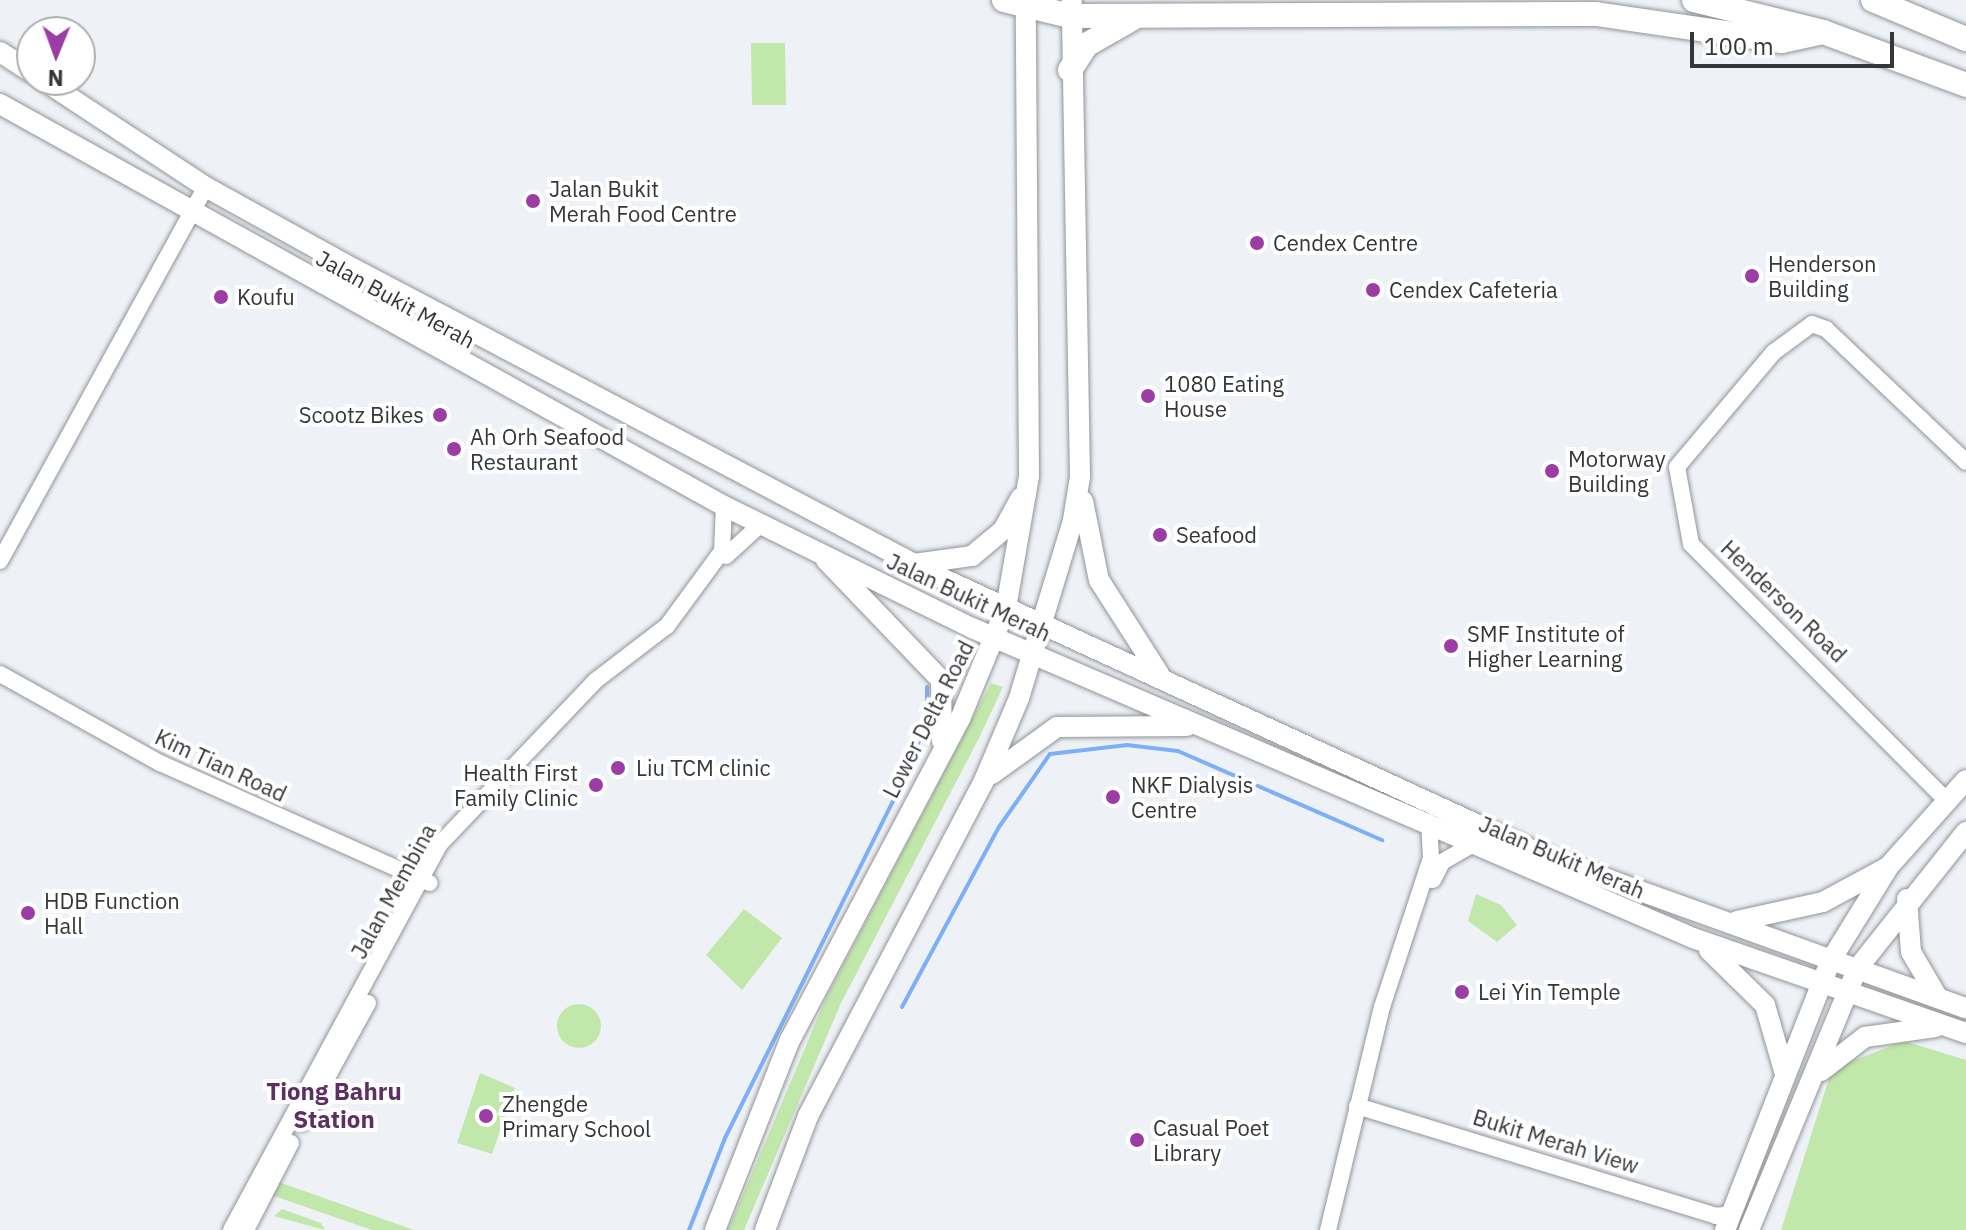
<!DOCTYPE html>
<style>
body{margin:0}
#map{position:relative;width:1966px;height:1230px;overflow:hidden;background:#eef2f7;font-family:"IBM Plex Sans",sans-serif}
div>[style]{position:absolute}
.green>*{inset:0;background:#c2e7aa}
.round{border-radius:50%}
.stream>*{height:4px;margin:-2px;padding:0 2px;transform-origin:2px;border-radius:2px;background:#7daff8}
.roads{filter:drop-shadow(0 0 2px #909498) drop-shadow(0 0 2px #909498)}
.minor>*{height:16px;margin:-8px;padding:0 8px;transform-origin:8px;border-radius:8px;background:#fff}
.major>*{height:20px;margin:-10px;padding:0 10px;transform-origin:10px;border-radius:10px;background:#fff}
.highway>*{height:24px;margin:-12px;padding:0 12px;transform-origin:12px;border-radius:12px;background:#fff}
.dots>*{width:22px;height:22px;translate:-50% -50%;box-sizing:border-box;border:4px solid #fff;border-radius:50%}
span{translate:-50% -50%;white-space:nowrap;text-align:center;line-height:1.15;-webkit-text-stroke:8px #fff;paint-order:stroke}
.poi-label{font-size:22px;color:#343638}
.left{translate:0 -50%;text-align:left}
.right{translate:-100% -50%;text-align:right}
.street-label{font-size:22px;color:#343638}
.neighbourhood-label{font-size:24px;color:#5d2f62;font-weight:700}
.north{position:absolute;left:16px;top:16px;width:80px;height:80px;box-sizing:border-box;background:#fff;border:2px solid #aeafaf;border-radius:50%;rotate:181deg;font-size:22px;font-weight:700;line-height:32px;text-align:center;color:#343638}
.north::after{content:'';display:block;margin:auto;width:28px;height:36px;background:#9c3da6;clip-path:polygon(50% 0,100% 100%,50% 72%,0 100%)}
.scale{position:absolute;left:1690px;top:32px;width:204px;height:36px;box-sizing:border-box;border:4px solid #343638;border-top:0;padding-left:10px;font-size:24px;line-height:28px;white-space:nowrap;color:#343638;-webkit-text-stroke:6px #fff;paint-order:stroke}
</style>
<div id="map">
<div class="green">
<i style="clip-path:polygon(751px 43px,785px 43px,786px 105px,752px 105px)"></i>
<i style="clip-path:polygon(991px 683px,1003px 687px,979px 738px,841px 1003px,744px 1230px,728px 1230px,827px 996px)"></i>
<i style="clip-path:polygon(1476px 894px,1501px 905px,1517px 925px,1497px 942px,1468px 921px)"></i>
<i style="clip-path:polygon(744px 909px,782px 938px,742px 990px,706px 955px)"></i>
<i class="round" style="left:557px;top:1004px;width:44px;height:44px"></i>
<i style="clip-path:polygon(1904px 1041px,1966px 1060px,1966px 1230px,1781px 1230px,1832px 1069px)"></i>
<i style="clip-path:polygon(480px 1073px,515px 1088px,492px 1154px,457px 1143px)"></i>
<i style="clip-path:polygon(276px 1181px,414px 1230px,372px 1230px,271px 1195px)"></i>
<i style="clip-path:polygon(282px 1209px,321px 1223px,325px 1230px,274px 1216px)"></i>
</div>
<div class="stream">
<i style="left:902px;top:1007px;width:204px;rotate:-61.7deg"></i>
<i style="left:999px;top:827px;width:89px;rotate:-55.1deg"></i>
<i style="left:1050px;top:754px;width:78px;rotate:-6.7deg"></i>
<i style="left:1127px;top:745px;width:51px;rotate:6.7deg"></i>
<i style="left:1178px;top:751px;width:223px;rotate:23.6deg"></i>
<i style="left:689px;top:1230px;width:99px;rotate:-68.6deg"></i>
<i style="left:725px;top:1138px;width:403px;rotate:-63.5deg"></i>
<i style="left:905px;top:777px;width:60px;rotate:-68.6deg"></i>
<i style="left:927px;top:721px;width:34px;rotate:-90deg"></i>
</div>
<div class="roads">
<div class="minor">
<i style="left:726px;top:556px;width:47px;rotate:-42.4deg"></i>
<i style="left:0;top:561px;width:427px;rotate:-61.2deg"></i>
<i style="left:0;top:674px;width:183px;rotate:29.1deg"></i>
<i style="left:160px;top:763px;width:295px;rotate:24deg"></i>
<i style="left:1946px;top:800px;width:361px;rotate:-134.9deg"></i>
<i style="left:1691px;top:544px;width:78px;rotate:-100.3deg"></i>
<i style="left:1677px;top:467px;width:150px;rotate:-49.9deg"></i>
<i style="left:1774px;top:352px;width:47px;rotate:-36.4deg"></i>
<i style="left:1812px;top:324px;width:15px;rotate:20deg"></i>
<i style="left:1826px;top:329px;width:193px;rotate:43.5deg"></i>
<i style="left:1433px;top:880px;width:20px;rotate:-63deg"></i>
<i style="left:1442px;top:862px;width:34px;rotate:-30deg"></i>
<i style="left:1357px;top:1106px;width:375px;rotate:17deg"></i>
<i style="left:1716px;top:1216px;width:15px;rotate:-8deg"></i>
<i style="left:302px;top:1123px;width:137px;rotate:-61.2deg"></i>
<i style="left:231px;top:1230px;width:439px;rotate:-61.6deg"></i>
<i style="left:440px;top:844px;width:225px;rotate:-46.4deg"></i>
<i style="left:595px;top:681px;width:91px;rotate:-37.4deg"></i>
<i style="left:667px;top:626px;width:93px;rotate:-53.7deg"></i>
<i style="left:722px;top:551px;width:45px;rotate:-87.5deg"></i>
<i style="left:246px;top:1230px;width:98px;rotate:-62.7deg"></i>
<i style="left:1328px;top:1230px;width:229px;rotate:-76.4deg"></i>
<i style="left:1382px;top:1007px;width:157px;rotate:-71.8deg"></i>
<i style="left:1431px;top:858px;width:33px;rotate:-93deg"></i>
</div>
<div class="major">
<i style="left:0;top:52px;width:38px;rotate:33deg"></i>
<i style="left:43px;top:80px;width:195px;rotate:33.3deg"></i>
<i style="left:206px;top:187px;width:157px;rotate:29deg"></i>
<i style="left:343px;top:263px;width:669px;rotate:27.79deg"></i>
<i style="left:935px;top:575px;width:681px;rotate:24.72deg"></i>
<i style="left:1554px;top:860px;width:438px;rotate:19.8deg"></i>
<i style="left:0;top:104px;width:828px;rotate:29.04deg"></i>
<i style="left:724px;top:506px;width:276px;rotate:26.2deg"></i>
<i style="left:972px;top:628px;width:785px;rotate:23.27deg"></i>
<i style="left:1693px;top:938px;width:289px;rotate:19.2deg"></i>
<i style="left:1083px;top:501px;width:81px;rotate:78.6deg"></i>
<i style="left:1099px;top:580px;width:112px;rotate:57.4deg"></i>
<i style="left:826px;top:560px;width:166px;rotate:46.2deg"></i>
<i style="left:941px;top:680px;width:61px;rotate:89.1deg"></i>
<i style="left:914px;top:564px;width:59px;rotate:-7.9deg"></i>
<i style="left:972px;top:556px;width:40px;rotate:-40deg"></i>
<i style="left:1003px;top:530px;width:37px;rotate:-61deg"></i>
<i style="left:992px;top:774px;width:80px;rotate:-35.9deg"></i>
<i style="left:1057px;top:727px;width:130px;rotate:-0.4deg"></i>
<i style="left:1907px;top:899px;width:53px;rotate:85.7deg"></i>
<i style="left:1911px;top:952px;width:53px;rotate:59.6deg"></i>
<i style="left:1737px;top:921px;width:88px;rotate:-12.5deg"></i>
<i style="left:1823px;top:902px;width:72px;rotate:-28.4deg"></i>
<i style="left:1709px;top:950px;width:78px;rotate:44.5deg"></i>
<i style="left:1765px;top:1005px;width:69px;rotate:73.9deg"></i>
<i style="left:1821px;top:1071px;width:56px;rotate:-37.7deg"></i>
<i style="left:1865px;top:1037px;width:71px;rotate:-8.1deg"></i>
<i style="left:715px;top:1230px;width:204px;rotate:-68.5deg"></i>
<i style="left:790px;top:1040px;width:363px;rotate:-62.1deg"></i>
<i style="left:960px;top:719px;width:120px;rotate:-67.5deg"></i>
<i style="left:1006px;top:608px;width:134px;rotate:-80.1deg"></i>
<i style="left:1029px;top:476px;width:476px;rotate:-90.4deg"></i>
<i style="left:765px;top:1230px;width:122px;rotate:-69.3deg"></i>
<i style="left:808px;top:1116px;width:376px;rotate:-62.3deg"></i>
<i style="left:983px;top:783px;width:92px;rotate:-67deg"></i>
<i style="left:1019px;top:698px;width:186px;rotate:-73.1deg"></i>
<i style="left:1073px;top:520px;width:44px;rotate:-80.8deg"></i>
<i style="left:1080px;top:477px;width:477px;rotate:-91deg"></i>
<i style="left:1725px;top:1230px;width:290px;rotate:-68.6deg"></i>
<i style="left:1831px;top:960px;width:110px;rotate:-58.3deg"></i>
<i style="left:1889px;top:866px;width:115px;rotate:-48.2deg"></i>
<i style="left:1749px;top:1230px;width:282px;rotate:-67.5deg"></i>
<i style="left:1857px;top:969px;width:175px;rotate:-51.5deg"></i>
</div>
<div class="highway">
<i style="left:1004px;top:0;width:68px;rotate:13.6deg"></i>
<i style="left:1070px;top:16px;width:526px;rotate:-0.22deg"></i>
<i style="left:1596px;top:14px;width:188px;rotate:8.3deg"></i>
<i style="left:1782px;top:41px;width:42px;rotate:-12.4deg"></i>
<i style="left:1694px;top:0;width:133px;rotate:13.9deg"></i>
<i style="left:1823px;top:32px;width:153px;rotate:20.3deg"></i>
<i style="left:1873px;top:0;width:101px;rotate:22.8deg"></i>
<i style="left:1070px;top:70px;width:30px;rotate:-57deg"></i>
<i style="left:1086px;top:45px;width:53px;rotate:-29.5deg"></i>
</div>
</div>
<div class="dots">
<i style="left:533px;top:201px;background:#9c3da6"></i>
<i style="left:1257px;top:243px;background:#9c3da6"></i>
<i style="left:1752px;top:276px;background:#9c3da6"></i>
<i style="left:1373px;top:290px;background:#9c3da6"></i>
<i style="left:221px;top:297px;background:#9c3da6"></i>
<i style="left:1148px;top:396px;background:#9c3da6"></i>
<i style="left:440px;top:415px;background:#9c3da6"></i>
<i style="left:454px;top:449px;background:#9c3da6"></i>
<i style="left:1552px;top:471px;background:#9c3da6"></i>
<i style="left:1160px;top:535px;background:#9c3da6"></i>
<i style="left:1451px;top:646px;background:#9c3da6"></i>
<i style="left:618px;top:768px;background:#9c3da6"></i>
<i style="left:596px;top:785px;background:#9c3da6"></i>
<i style="left:1113px;top:797px;background:#9c3da6"></i>
<i style="left:28px;top:913px;background:#9c3da6"></i>
<i style="left:1462px;top:992px;background:#9c3da6"></i>
<i style="left:486px;top:1116px;background:#9c3da6"></i>
<i style="left:1137px;top:1140px;background:#9c3da6"></i>
</div>
<div class="poi-label">
<span class="left" style="left:549px;top:201px">Jalan Bukit<br>Merah Food Centre</span>
<span class="left" style="left:1273px;top:243px">Cendex Centre</span>
<span class="left" style="left:1768px;top:276px">Henderson<br>Building</span>
<span class="left" style="left:1389px;top:290px">Cendex Cafeteria</span>
<span class="left" style="left:237px;top:297px">Koufu</span>
<span class="left" style="left:1164px;top:396px">1080 Eating<br>House</span>
<span class="right" style="left:424px;top:415px">Scootz Bikes</span>
<span class="left" style="left:470px;top:449px">Ah Orh Seafood<br>Restaurant</span>
<span class="left" style="left:1568px;top:471px">Motorway<br>Building</span>
<span class="left" style="left:1176px;top:535px">Seafood</span>
<span class="left" style="left:1467px;top:646px">SMF Institute of<br>Higher Learning</span>
<span class="left" style="left:636px;top:768px">Liu TCM clinic</span>
<span class="right" style="left:578px;top:785px">Health First<br>Family Clinic</span>
<span class="left" style="left:1131px;top:797px">NKF Dialysis<br>Centre</span>
<span class="left" style="left:44px;top:913px">HDB Function<br>Hall</span>
<span class="left" style="left:1478px;top:992px">Lei Yin Temple</span>
<span class="left" style="left:502px;top:1116px">Zhengde<br>Primary School</span>
<span class="left" style="left:1153px;top:1140px">Casual Poet<br>Library</span>
</div>
<div class="street-label">
<span style="left:396px;top:299px;rotate:29deg">Jalan Bukit Merah</span>
<span style="left:969px;top:597px;rotate:25deg">Jalan Bukit Merah</span>
<span style="left:1784px;top:601px;rotate:44deg">Henderson Road</span>
<span style="left:928px;top:719px;rotate:-63deg">Lower Delta Road</span>
<span style="left:221px;top:765px;rotate:25deg">Kim Tian Road</span>
<span style="left:1562px;top:857px;rotate:23deg">Jalan Bukit Merah</span>
<span style="left:393px;top:891px;rotate:-61deg">Jalan Membina</span>
<span style="left:1556px;top:1141px;rotate:17deg">Bukit Merah View</span>
</div>
<div class="neighbourhood-label">
<span style="left:334px;top:1106px">Tiong Bahru<br>Station</span>
</div>
<div class="north">N</div>
<div class="scale">100 m</div>
</div>
